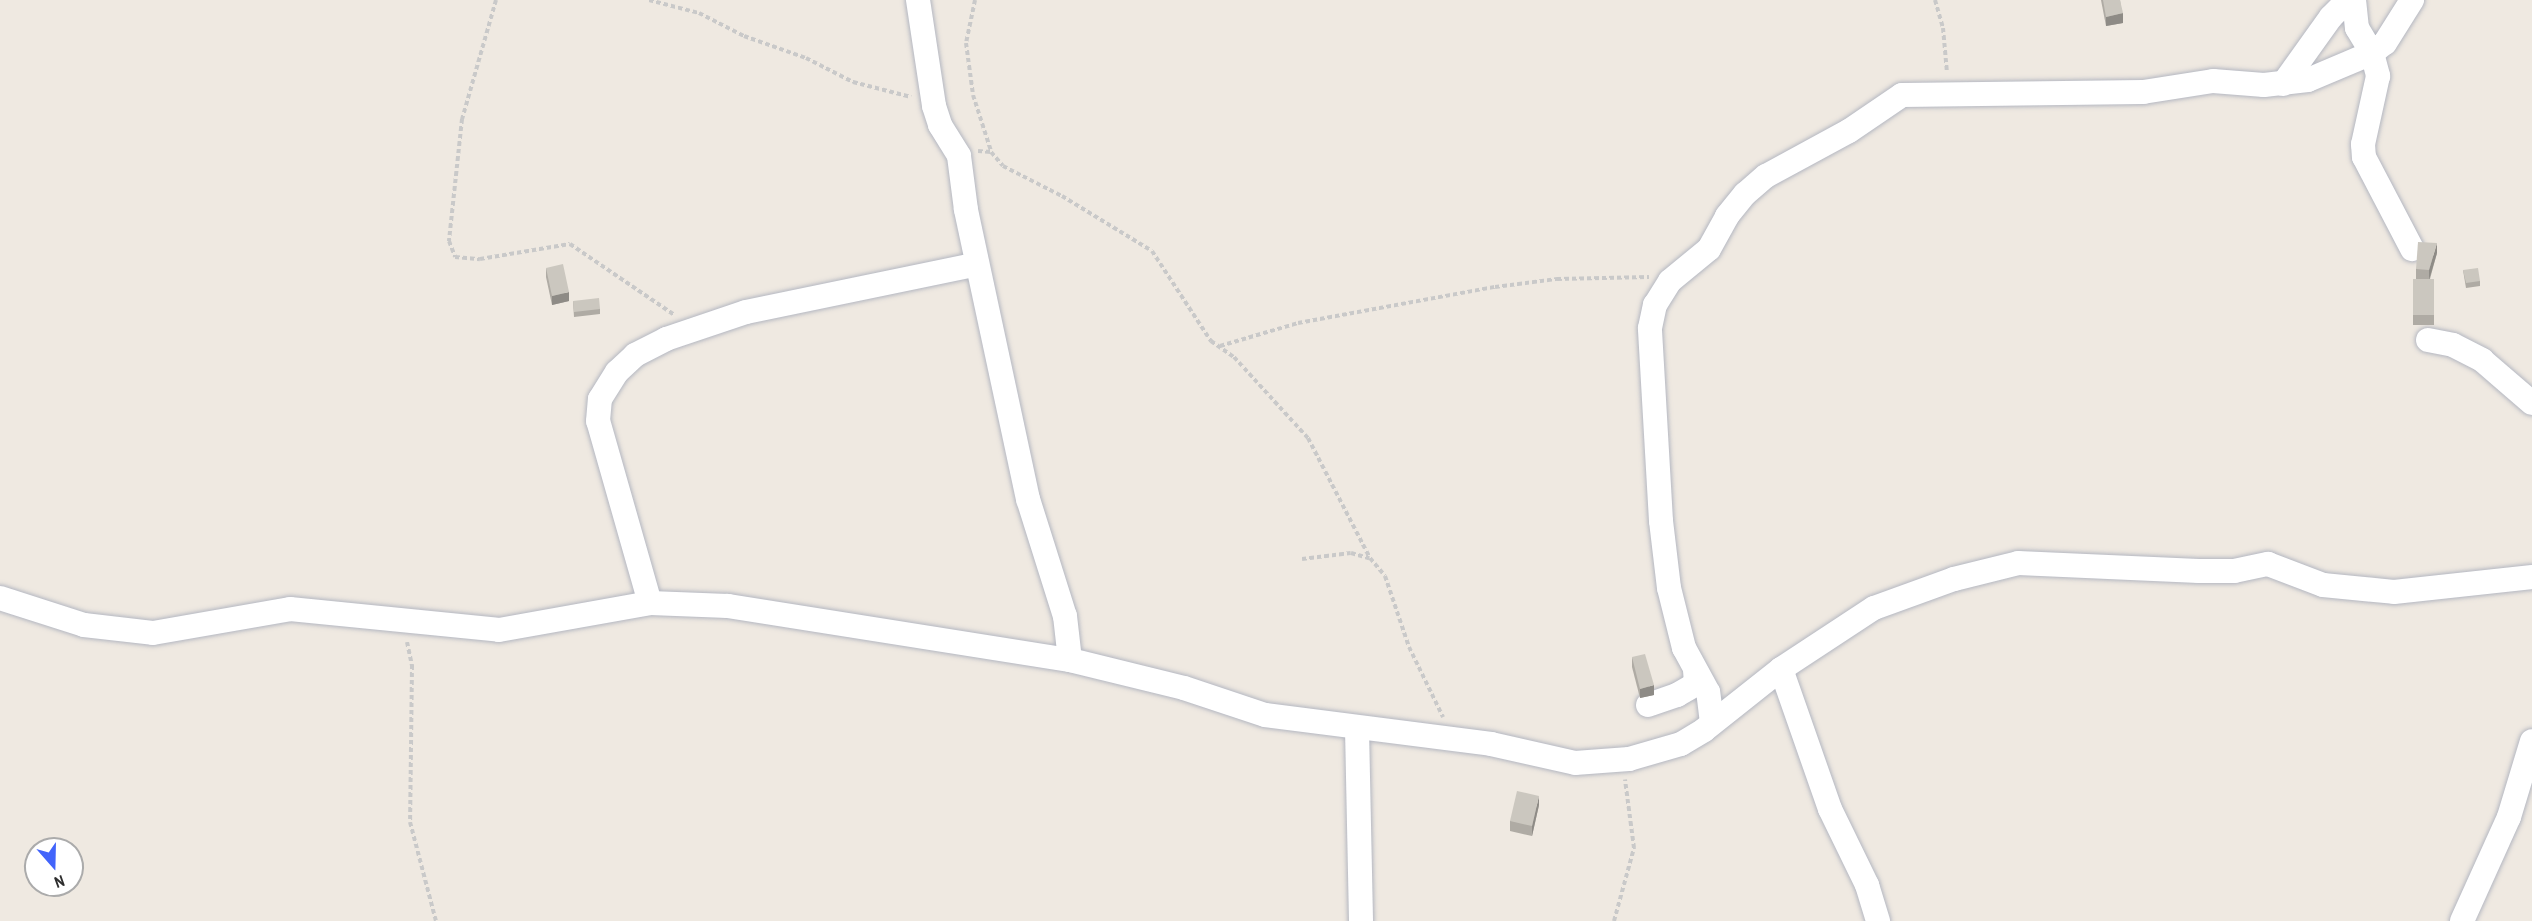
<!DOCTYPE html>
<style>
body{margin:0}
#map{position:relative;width:2532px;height:921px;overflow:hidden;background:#efe9e1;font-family:"Archivo Narrow",sans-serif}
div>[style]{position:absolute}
.path>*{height:4px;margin-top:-2px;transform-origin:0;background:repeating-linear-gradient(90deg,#c9c9c9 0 4.5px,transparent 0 7.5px)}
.roads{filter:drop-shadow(0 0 2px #b4b7c1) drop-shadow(0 0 2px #b4b7c1)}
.street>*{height:24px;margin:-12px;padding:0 12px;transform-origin:12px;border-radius:12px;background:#fff}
.wall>*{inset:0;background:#afaba4}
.shaded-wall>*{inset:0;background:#8e8b86}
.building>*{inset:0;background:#cbc7bf}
span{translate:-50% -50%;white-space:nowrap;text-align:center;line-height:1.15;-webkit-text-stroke:6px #fff;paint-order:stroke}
.north{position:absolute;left:24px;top:837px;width:60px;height:60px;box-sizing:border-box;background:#fff;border:2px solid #ababab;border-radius:50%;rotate:160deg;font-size:16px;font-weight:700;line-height:24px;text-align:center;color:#2e2e2e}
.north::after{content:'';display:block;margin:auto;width:21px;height:27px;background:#4264fb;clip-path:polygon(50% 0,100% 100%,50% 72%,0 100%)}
</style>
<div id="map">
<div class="path">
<i style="left:496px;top:0;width:124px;rotate:105.9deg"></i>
<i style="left:462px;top:119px;width:123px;rotate:96.1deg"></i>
<i style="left:449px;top:241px;width:17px;rotate:69deg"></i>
<i style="left:455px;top:257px;width:25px;rotate:5deg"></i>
<i style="left:480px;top:259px;width:91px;rotate:-9.5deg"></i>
<i style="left:570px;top:244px;width:125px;rotate:34.2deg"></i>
<i style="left:649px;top:0;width:52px;rotate:14.6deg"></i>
<i style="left:699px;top:13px;width:51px;rotate:27.1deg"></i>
<i style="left:744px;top:36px;width:66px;rotate:19.5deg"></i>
<i style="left:806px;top:58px;width:53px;rotate:27.1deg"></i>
<i style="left:853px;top:82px;width:60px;rotate:14.5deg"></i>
<i style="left:975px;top:0;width:44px;rotate:101.8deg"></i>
<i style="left:966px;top:43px;width:52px;rotate:82.3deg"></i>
<i style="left:973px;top:95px;width:59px;rotate:72.2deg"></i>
<i style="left:1935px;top:0;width:29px;rotate:74deg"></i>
<i style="left:1943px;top:28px;width:45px;rotate:84.9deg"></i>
<i style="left:978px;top:151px;width:13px;rotate:4deg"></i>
<i style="left:991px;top:152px;width:18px;rotate:49deg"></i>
<i style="left:1003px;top:166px;width:66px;rotate:27deg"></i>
<i style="left:1062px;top:196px;width:105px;rotate:31.4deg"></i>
<i style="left:1152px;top:251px;width:108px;rotate:56.8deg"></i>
<i style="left:1211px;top:341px;width:28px;rotate:35deg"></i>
<i style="left:1234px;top:357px;width:110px;rotate:47.6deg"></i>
<i style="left:1308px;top:438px;width:135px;rotate:62.7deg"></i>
<i style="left:1370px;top:558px;width:23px;rotate:50deg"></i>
<i style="left:1385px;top:576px;width:75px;rotate:71.3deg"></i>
<i style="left:1409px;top:647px;width:78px;rotate:64.1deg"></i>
<i style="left:1220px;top:346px;width:81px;rotate:-16.4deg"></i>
<i style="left:1298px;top:323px;width:200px;rotate:-10.4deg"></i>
<i style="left:1495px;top:287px;width:63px;rotate:-7.4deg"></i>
<i style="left:1557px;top:279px;width:92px;rotate:-1.2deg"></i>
<i style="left:1302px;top:559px;width:49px;rotate:-7deg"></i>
<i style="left:1351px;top:553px;width:19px;rotate:16deg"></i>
<i style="left:407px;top:642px;width:24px;rotate:78deg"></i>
<i style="left:412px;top:665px;width:157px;rotate:90.7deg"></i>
<i style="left:410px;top:822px;width:102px;rotate:75.3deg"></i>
<i style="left:1614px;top:921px;width:76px;rotate:-74.7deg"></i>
<i style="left:1634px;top:848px;width:69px;rotate:-97.5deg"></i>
</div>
<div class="roads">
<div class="street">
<i style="left:918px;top:0;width:107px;rotate:81.4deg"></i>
<i style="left:934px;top:106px;width:20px;rotate:72deg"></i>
<i style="left:940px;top:125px;width:36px;rotate:58deg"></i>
<i style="left:959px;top:156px;width:54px;rotate:82.6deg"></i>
<i style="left:966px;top:210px;width:296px;rotate:77.9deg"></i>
<i style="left:1028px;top:499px;width:123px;rotate:72.5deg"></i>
<i style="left:1065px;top:616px;width:44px;rotate:83.5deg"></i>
<i style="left:2354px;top:0;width:28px;rotate:84deg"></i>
<i style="left:2357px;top:28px;width:29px;rotate:59deg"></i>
<i style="left:2372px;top:53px;width:24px;rotate:75deg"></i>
<i style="left:2378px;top:76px;width:70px;rotate:102.4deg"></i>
<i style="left:2363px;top:144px;width:13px;rotate:86deg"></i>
<i style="left:2364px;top:157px;width:104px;rotate:62.4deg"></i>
<i style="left:2283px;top:84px;width:82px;rotate:-54.4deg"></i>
<i style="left:2331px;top:17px;width:24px;rotate:-45deg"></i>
<i style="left:2428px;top:340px;width:25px;rotate:11deg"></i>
<i style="left:2453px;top:345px;width:33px;rotate:27deg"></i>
<i style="left:2482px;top:360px;width:66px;rotate:40.7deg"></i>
<i style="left:0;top:598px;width:88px;rotate:17.8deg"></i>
<i style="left:84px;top:625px;width:69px;rotate:6.6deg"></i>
<i style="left:153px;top:633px;width:139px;rotate:-9.9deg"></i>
<i style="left:290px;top:609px;width:210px;rotate:5.7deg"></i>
<i style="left:499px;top:630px;width:153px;rotate:-10.1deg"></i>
<i style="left:650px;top:603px;width:78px;rotate:2.2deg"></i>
<i style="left:728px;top:606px;width:346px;rotate:9deg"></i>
<i style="left:1070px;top:660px;width:117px;rotate:13.8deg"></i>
<i style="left:1184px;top:688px;width:85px;rotate:18.4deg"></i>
<i style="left:1265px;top:715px;width:228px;rotate:7.3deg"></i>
<i style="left:1491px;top:744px;width:86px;rotate:12.7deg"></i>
<i style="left:1575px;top:763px;width:54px;rotate:-4.2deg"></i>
<i style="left:1629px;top:759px;width:54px;rotate:-16.1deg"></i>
<i style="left:1681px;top:744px;width:27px;rotate:-31deg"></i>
<i style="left:1704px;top:730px;width:98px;rotate:-38.4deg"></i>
<i style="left:1781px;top:669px;width:111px;rotate:-33.3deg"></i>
<i style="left:1874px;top:608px;width:85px;rotate:-19.9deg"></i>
<i style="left:1954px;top:579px;width:66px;rotate:-14deg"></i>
<i style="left:2018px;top:563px;width:181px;rotate:2.5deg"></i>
<i style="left:2199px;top:571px;width:35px"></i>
<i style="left:2234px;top:571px;width:35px;rotate:-12deg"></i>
<i style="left:2268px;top:564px;width:59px;rotate:20.9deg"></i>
<i style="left:2323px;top:585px;width:71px;rotate:5.6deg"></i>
<i style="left:2394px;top:592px;width:139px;rotate:-6.2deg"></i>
<i style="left:650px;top:603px;width:189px;rotate:-105.9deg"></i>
<i style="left:598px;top:421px;width:22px;rotate:-85deg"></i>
<i style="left:600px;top:399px;width:32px;rotate:-58deg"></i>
<i style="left:617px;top:372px;width:25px;rotate:-43deg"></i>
<i style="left:635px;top:355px;width:35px;rotate:-27deg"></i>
<i style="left:666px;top:339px;width:84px;rotate:-18.6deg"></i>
<i style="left:746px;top:312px;width:236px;rotate:-11.7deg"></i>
<i style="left:1781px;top:669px;width:148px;rotate:70.7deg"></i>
<i style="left:1830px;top:809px;width:85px;rotate:64deg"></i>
<i style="left:1867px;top:885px;width:38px;rotate:73deg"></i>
<i style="left:1648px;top:705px;width:31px;rotate:-19deg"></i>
<i style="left:1677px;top:695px;width:22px;rotate:-30deg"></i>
<i style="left:1696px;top:684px;width:13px;rotate:-94deg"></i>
<i style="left:1712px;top:723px;width:31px;rotate:-97deg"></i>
<i style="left:1708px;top:692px;width:50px;rotate:-118.6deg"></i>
<i style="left:1684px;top:648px;width:62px;rotate:-104deg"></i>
<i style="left:1669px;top:588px;width:67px;rotate:-96.8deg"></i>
<i style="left:1661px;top:521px;width:193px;rotate:-93.3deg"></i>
<i style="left:1650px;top:328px;width:24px;rotate:-78deg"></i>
<i style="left:1655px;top:305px;width:28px;rotate:-58deg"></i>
<i style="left:1670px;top:281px;width:50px;rotate:-39.4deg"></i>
<i style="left:1709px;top:249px;width:38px;rotate:-61deg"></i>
<i style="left:1727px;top:216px;width:28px;rotate:-51deg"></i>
<i style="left:1745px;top:194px;width:28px;rotate:-41deg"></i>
<i style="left:1766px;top:176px;width:94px;rotate:-28.5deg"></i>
<i style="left:1849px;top:131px;width:64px;rotate:-34.2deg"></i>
<i style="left:1902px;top:95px;width:241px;rotate:-0.7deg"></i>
<i style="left:2143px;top:92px;width:71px;rotate:-8.9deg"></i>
<i style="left:2213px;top:81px;width:51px;rotate:4.5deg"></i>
<i style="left:2264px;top:85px;width:44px;rotate:-6.5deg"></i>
<i style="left:2308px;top:80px;width:69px;rotate:-22.9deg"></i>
<i style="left:2372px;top:53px;width:16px;rotate:-38deg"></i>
<i style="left:2385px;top:43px;width:51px;rotate:-57.9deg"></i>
<i style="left:1357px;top:729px;width:192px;rotate:88.8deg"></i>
<i style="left:2462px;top:921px;width:114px;rotate:-65.7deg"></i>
<i style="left:2509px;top:817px;width:79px;rotate:-73.2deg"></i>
</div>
</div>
<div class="wall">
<i style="clip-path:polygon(2101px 0,2120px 0,2123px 23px,2106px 26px)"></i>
<i style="clip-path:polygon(2437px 253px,2430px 279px,2434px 279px,2434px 325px,2413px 325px,2413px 279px,2424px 279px,2416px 279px,2416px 269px)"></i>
<i style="clip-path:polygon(546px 268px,569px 301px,552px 305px,546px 277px)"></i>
<i style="clip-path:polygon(2463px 270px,2480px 281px,2480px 286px,2466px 288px)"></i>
<i style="clip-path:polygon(573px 301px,600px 309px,600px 314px,574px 317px)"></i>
<i style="clip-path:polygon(1632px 657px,1654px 695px,1640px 698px,1632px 667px)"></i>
<i style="clip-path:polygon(1539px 805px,1532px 836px,1510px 831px,1510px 821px)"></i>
</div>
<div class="shaded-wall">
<i style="clip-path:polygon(2123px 13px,2123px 23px,2106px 26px,2106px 17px)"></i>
<i style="clip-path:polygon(2437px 243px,2437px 253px,2429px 280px,2429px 270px)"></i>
<i style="clip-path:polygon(569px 292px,569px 301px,552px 305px,552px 296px)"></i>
<i style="clip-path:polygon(1654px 685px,1654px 695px,1640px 698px,1640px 689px)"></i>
<i style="clip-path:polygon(1539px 796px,1539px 805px,1532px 836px,1532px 826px)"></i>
</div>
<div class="building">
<i style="clip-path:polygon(2103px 0,2120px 0,2123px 13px,2106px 17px)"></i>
<i style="clip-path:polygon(2418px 242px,2437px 243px,2429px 270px,2416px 269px)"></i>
<i style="clip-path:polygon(563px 264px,569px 292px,552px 296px,546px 268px)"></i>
<i style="clip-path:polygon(2478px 268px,2480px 281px,2466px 283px,2463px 270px)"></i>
<i style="clip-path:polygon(2413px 279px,2434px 279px,2434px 315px,2413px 315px)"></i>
<i style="clip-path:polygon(599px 298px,600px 309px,574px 312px,573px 301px)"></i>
<i style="clip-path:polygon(1645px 654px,1654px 685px,1640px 689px,1632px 657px)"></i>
<i style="clip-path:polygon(1517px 791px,1539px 796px,1532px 826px,1510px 821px)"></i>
</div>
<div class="north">N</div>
</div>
